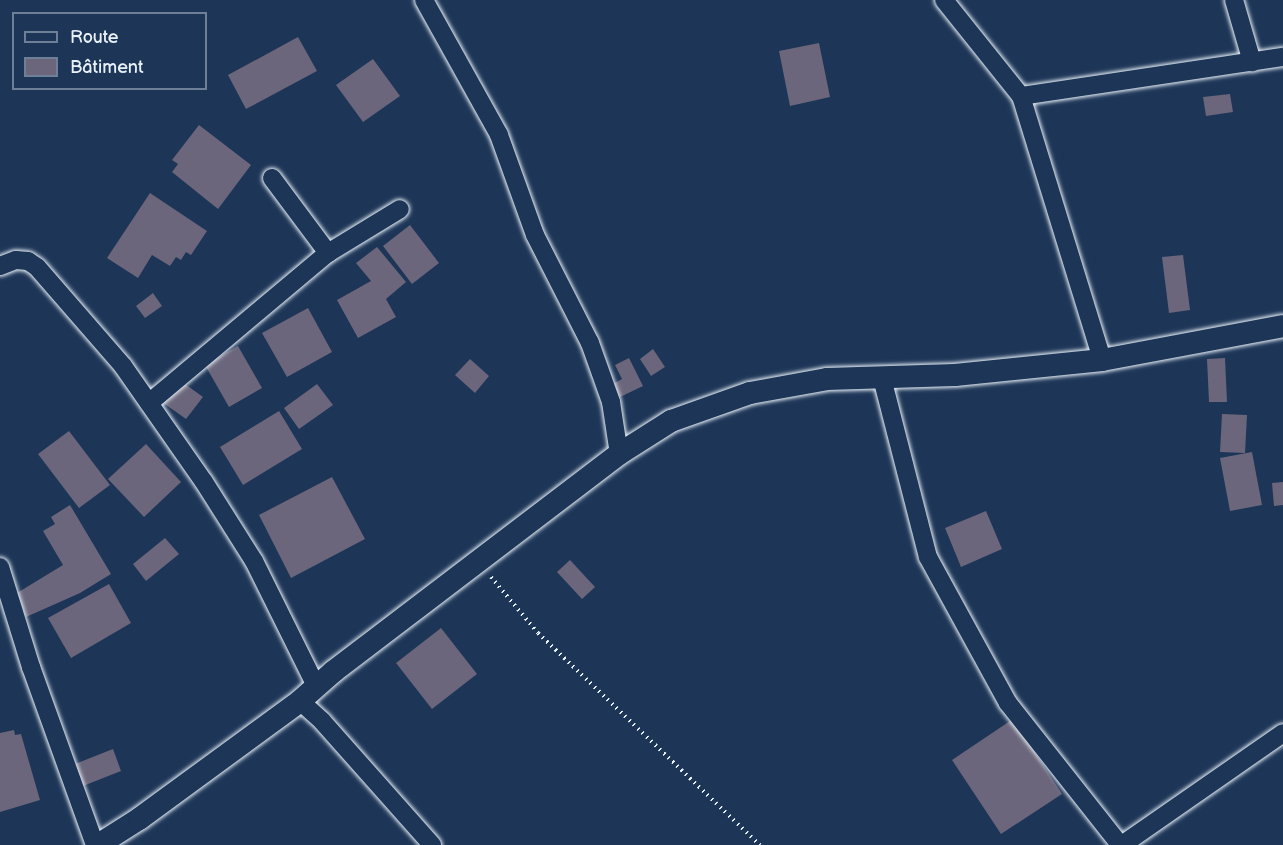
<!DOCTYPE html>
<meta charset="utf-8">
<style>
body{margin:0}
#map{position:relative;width:1283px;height:845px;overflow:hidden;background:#1d3557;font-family:"Balsamiq Sans",sans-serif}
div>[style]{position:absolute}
.building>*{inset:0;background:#6b667b}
.path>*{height:4px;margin-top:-2px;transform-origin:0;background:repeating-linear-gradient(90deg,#e8f1f8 0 1.5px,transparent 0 6px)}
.roads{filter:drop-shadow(0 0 2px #e8f1f8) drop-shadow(0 0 2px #e8f1f8)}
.minor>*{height:18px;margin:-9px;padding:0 9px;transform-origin:9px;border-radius:9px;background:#1d3557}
.tertiary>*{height:22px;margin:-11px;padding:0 11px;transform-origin:11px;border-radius:11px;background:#1d3557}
span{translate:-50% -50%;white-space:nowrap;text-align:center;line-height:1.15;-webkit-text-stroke:4.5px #1d3557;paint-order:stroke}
.legend{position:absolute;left:12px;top:12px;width:195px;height:78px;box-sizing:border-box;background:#1d3557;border:2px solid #6e8097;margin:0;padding:8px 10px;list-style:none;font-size:18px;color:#e8f1f8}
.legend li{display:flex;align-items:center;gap:12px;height:30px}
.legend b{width:30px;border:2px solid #6e8097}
</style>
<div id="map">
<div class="building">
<i style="clip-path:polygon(298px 37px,317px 71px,246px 109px,228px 75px)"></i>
<i style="clip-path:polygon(819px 43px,830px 97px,790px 106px,779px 51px)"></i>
<i style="clip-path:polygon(373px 59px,400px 96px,363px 122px,336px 85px)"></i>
<i style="clip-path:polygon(1230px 94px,1233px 112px,1206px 116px,1203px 97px)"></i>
<i style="clip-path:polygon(199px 125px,251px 165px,218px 209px,172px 172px,178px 164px,172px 160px)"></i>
<i style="clip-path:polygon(150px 193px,207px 231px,191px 255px,186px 252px,181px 260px,176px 257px,170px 266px,152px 255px,138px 278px,107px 258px)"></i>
<i style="clip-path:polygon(410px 225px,439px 263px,412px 284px,383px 246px)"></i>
<i style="clip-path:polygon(377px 247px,406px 282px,386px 299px,396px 317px,358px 338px,337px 300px,371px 281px,356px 263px)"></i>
<i style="clip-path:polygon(1183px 255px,1190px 310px,1169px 313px,1162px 257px)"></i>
<i style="clip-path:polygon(153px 293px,162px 306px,145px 318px,136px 306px)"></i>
<i style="clip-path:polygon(308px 308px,332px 352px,287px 377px,262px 333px)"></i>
<i style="clip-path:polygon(238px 346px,262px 388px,229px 407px,205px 365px)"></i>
<i style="clip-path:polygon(653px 349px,665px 367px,651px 376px,640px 359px)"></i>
<i style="clip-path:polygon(629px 358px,643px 386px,620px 397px,613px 384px,622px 379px,615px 365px)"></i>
<i style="clip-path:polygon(1225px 358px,1227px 402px,1209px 402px,1207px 359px)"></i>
<i style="clip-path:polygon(470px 359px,489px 376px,475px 393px,455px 375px)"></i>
<i style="clip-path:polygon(178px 379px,203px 397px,186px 419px,162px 402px)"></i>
<i style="clip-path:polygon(317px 384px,333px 405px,299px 429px,284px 408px)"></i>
<i style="clip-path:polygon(279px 411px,302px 449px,243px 485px,220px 447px)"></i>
<i style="clip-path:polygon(1222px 414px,1247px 415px,1245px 453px,1220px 452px)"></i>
<i style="clip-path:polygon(69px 431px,110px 485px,79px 508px,38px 454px)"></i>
<i style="clip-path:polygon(146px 444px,181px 482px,144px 517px,108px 479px)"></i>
<i style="clip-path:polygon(1252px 452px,1262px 505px,1230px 511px,1220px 458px)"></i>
<i style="clip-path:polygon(332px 477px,365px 539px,291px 578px,259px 515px)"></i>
<i style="clip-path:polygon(1283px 482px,1283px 505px,1274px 506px,1272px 483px)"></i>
<i style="clip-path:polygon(70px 505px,111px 574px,80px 593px,26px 617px,17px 593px,63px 565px,43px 531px,55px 524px,51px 517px)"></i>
<i style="clip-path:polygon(986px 511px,1002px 549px,961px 567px,945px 528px)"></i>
<i style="clip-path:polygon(165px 538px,179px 554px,146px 581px,133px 564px)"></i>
<i style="clip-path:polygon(570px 560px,595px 587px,582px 599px,557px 572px)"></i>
<i style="clip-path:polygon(109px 584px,131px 623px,71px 658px,48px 618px)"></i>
<i style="clip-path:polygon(441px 628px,477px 674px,432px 709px,396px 663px)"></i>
<i style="clip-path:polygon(1013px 719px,1062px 794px,1001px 834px,952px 760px)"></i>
<i style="clip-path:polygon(14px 730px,15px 735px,21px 734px,40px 800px,0 812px,0 733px)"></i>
<i style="clip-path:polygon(113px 749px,121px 771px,83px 786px,75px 764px)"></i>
</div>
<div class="path">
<i style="left:491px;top:577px;width:73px;rotate:50deg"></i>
<i style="left:538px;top:633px;width:307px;rotate:43.7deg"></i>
</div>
<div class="roads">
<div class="minor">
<i style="left:424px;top:0;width:154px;rotate:60.9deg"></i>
<i style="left:499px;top:135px;width:106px;rotate:70.2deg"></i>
<i style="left:535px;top:235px;width:121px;rotate:63deg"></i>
<i style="left:590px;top:343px;width:63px;rotate:70.4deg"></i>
<i style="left:611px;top:402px;width:53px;rotate:81.3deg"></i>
<i style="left:944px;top:0;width:123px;rotate:51.3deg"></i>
<i style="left:1021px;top:96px;width:276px;rotate:72.9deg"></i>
<i style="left:1234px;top:0;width:65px;rotate:73.8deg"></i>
<i style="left:1021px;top:96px;width:265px;rotate:-8.5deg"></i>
<i style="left:272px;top:178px;width:94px;rotate:53.3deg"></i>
<i style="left:328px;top:253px;width:84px;rotate:-31.4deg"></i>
<i style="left:0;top:266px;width:17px;rotate:-21deg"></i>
<i style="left:16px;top:260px;width:12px;rotate:5deg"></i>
<i style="left:28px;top:261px;width:11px;rotate:34deg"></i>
<i style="left:37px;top:267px;width:131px;rotate:49deg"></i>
<i style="left:123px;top:366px;width:141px;rotate:55.1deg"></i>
<i style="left:204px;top:482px;width:93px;rotate:57.7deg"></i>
<i style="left:254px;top:561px;width:140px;rotate:63.6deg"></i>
<i style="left:882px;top:378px;width:185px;rotate:75.6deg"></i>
<i style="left:928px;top:557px;width:166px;rotate:61.3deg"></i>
<i style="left:1008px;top:703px;width:181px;rotate:51.7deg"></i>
<i style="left:149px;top:403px;width:234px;rotate:-40deg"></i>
<i style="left:0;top:567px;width:105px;rotate:72.8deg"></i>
<i style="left:31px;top:667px;width:189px;rotate:70.2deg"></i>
<i style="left:300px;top:701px;width:30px;rotate:42deg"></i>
<i style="left:322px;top:721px;width:166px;rotate:48.4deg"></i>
<i style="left:1122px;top:845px;width:196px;rotate:-34.8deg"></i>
</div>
<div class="tertiary">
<i style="left:98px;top:845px;width:49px;rotate:-32.4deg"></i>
<i style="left:139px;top:819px;width:200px;rotate:-36.2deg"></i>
<i style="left:300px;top:701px;width:45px;rotate:-41.4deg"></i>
<i style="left:334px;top:671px;width:358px;rotate:-37.3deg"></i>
<i style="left:619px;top:454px;width:62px;rotate:-32.4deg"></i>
<i style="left:671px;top:421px;width:84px;rotate:-19.5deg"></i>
<i style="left:750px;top:393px;width:78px;rotate:-10.3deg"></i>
<i style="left:827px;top:379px;width:128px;rotate:-1.8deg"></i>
<i style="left:955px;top:375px;width:148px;rotate:-5.8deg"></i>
<i style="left:1102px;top:360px;width:184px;rotate:-10.6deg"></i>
</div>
</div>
<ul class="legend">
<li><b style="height:8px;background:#1d3557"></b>Route</li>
<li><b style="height:16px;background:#6b667b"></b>Bâtiment</li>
</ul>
</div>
